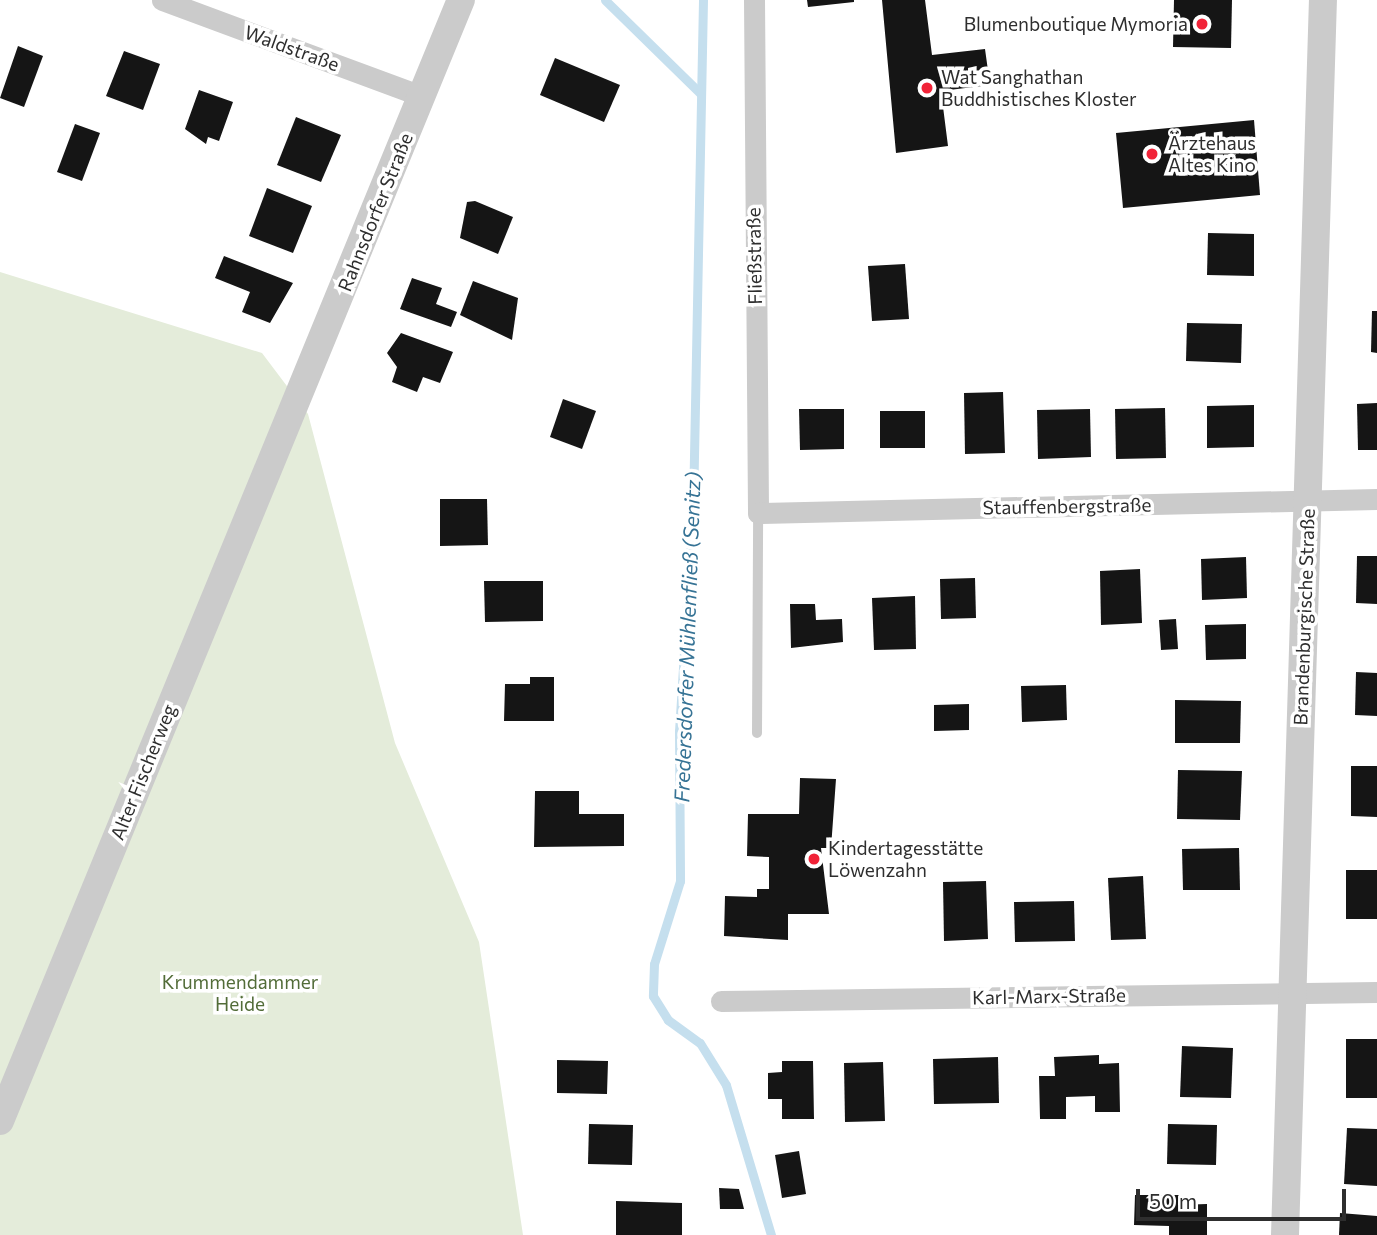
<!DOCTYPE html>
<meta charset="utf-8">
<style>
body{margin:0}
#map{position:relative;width:1377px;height:1235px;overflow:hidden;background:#fff;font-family:Commissioner,sans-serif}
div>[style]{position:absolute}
.green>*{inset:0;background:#e4ecda}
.stream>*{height:9px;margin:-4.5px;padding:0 4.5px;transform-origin:4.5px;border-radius:4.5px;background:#c5dfee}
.building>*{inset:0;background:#151515}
.service>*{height:10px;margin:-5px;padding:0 5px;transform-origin:5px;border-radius:5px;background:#cbcbcb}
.minor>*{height:21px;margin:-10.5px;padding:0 10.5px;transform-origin:10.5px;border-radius:10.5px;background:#cbcbcb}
.tertiary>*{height:28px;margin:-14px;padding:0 14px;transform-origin:14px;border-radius:14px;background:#cbcbcb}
.dots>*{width:19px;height:19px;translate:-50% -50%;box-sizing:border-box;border:4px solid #fff;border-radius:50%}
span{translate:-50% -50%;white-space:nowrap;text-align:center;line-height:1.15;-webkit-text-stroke:7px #fff;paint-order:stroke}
.poi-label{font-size:19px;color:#2e2e2e}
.right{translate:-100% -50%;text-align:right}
.left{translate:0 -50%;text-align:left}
.street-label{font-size:19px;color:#2e2e2e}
.park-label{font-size:19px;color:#526c38}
.water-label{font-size:21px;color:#367395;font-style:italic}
.scale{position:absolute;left:1136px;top:1189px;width:210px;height:32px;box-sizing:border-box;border:4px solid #2e2e2e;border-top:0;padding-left:9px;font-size:21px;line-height:24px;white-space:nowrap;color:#2e2e2e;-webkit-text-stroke:5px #fff;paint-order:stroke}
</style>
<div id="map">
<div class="green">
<i style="clip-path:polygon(0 272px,262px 353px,308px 414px,395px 743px,479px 942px,523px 1235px,0 1235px)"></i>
</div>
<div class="stream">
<i style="left:605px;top:0;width:134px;rotate:44.4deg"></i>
<i style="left:703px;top:0;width:509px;rotate:91.13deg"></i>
<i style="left:693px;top:509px;width:222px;rotate:93.6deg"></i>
<i style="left:679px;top:731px;width:150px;rotate:89.6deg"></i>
<i style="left:680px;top:881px;width:87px;rotate:107.4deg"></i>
<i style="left:654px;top:964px;width:32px;rotate:92deg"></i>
<i style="left:653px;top:996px;width:28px;rotate:58deg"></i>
<i style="left:668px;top:1020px;width:39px;rotate:36deg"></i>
<i style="left:700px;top:1043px;width:49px;rotate:58.2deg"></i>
<i style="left:726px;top:1085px;width:157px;rotate:73.3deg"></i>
</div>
<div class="building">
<i style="clip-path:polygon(807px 0,854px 0,854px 2px,808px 7px)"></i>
<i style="clip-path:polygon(882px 0,925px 0,932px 55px,985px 49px,990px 85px,941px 91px,948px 146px,896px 153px)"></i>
<i style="clip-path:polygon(1174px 0,1232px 0,1231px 48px,1173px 47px)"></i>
<i style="clip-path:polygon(18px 46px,43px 56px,24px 107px,0 98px)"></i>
<i style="clip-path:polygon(124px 51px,160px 64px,143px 110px,106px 96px)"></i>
<i style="clip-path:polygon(555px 58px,620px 85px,604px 122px,540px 95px)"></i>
<i style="clip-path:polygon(199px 90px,233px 102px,219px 141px,208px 137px,206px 144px,185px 129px)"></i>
<i style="clip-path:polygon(296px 117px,341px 135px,321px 182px,277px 165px)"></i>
<i style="clip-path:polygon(1254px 120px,1260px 195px,1123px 208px,1116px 133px)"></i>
<i style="clip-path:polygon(75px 124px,100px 133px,82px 181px,57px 172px)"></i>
<i style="clip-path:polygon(267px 188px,312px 206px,293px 253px,249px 236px)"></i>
<i style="clip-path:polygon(475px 201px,513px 217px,498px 254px,460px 238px,467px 202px)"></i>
<i style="clip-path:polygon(1208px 233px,1254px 234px,1254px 276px,1207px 275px)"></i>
<i style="clip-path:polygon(224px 256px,293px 283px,270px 323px,242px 312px,250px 292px,215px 278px)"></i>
<i style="clip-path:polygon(905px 264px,909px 319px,872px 321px,868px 266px)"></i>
<i style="clip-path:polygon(412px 278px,442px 288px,436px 304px,457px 312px,451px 327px,400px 309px)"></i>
<i style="clip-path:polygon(473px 281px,518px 298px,512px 340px,460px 315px)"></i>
<i style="clip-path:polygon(1372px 311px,1377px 311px,1377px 353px,1371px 352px)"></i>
<i style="clip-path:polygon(1187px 323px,1242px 324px,1241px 363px,1186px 361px)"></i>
<i style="clip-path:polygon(401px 333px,453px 352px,440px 383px,423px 377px,417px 392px,392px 382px,397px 367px,387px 353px)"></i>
<i style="clip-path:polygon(1003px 392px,1005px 453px,965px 454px,964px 393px)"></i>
<i style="clip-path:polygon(563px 399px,596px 411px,582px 449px,550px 437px)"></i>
<i style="clip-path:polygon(1377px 403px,1377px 450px,1358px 450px,1357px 404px)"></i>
<i style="clip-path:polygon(1254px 405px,1254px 447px,1207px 448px,1207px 406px)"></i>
<i style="clip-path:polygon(1165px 408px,1166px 458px,1116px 459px,1115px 409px)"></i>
<i style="clip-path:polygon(799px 409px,844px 409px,844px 449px,800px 450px)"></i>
<i style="clip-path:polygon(1090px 409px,1091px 457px,1038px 459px,1037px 410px)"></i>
<i style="clip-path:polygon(880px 411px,925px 411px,925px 448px,880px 448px)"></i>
<i style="clip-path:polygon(440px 499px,487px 499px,488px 545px,440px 546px)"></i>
<i style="clip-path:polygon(1357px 556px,1377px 556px,1377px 604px,1356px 603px)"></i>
<i style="clip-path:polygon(1246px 557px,1247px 598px,1202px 600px,1201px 559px)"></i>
<i style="clip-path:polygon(1140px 569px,1142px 623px,1101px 625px,1100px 571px)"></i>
<i style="clip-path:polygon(975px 578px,976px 618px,941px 619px,940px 579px)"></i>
<i style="clip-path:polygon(484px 581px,543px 581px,543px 621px,485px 622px)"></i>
<i style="clip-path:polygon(915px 596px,916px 649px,874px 650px,872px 598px)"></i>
<i style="clip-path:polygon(790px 604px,815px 604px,816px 620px,842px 619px,843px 642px,791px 648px)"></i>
<i style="clip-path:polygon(1176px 619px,1178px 649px,1161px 650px,1159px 620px)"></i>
<i style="clip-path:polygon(1246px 624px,1246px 659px,1206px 660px,1205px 625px)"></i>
<i style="clip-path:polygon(1356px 672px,1377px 673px,1377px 716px,1355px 715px)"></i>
<i style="clip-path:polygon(530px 677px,554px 677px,554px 721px,504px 721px,505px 684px,530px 684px)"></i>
<i style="clip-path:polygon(1066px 685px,1067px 720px,1022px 722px,1021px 686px)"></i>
<i style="clip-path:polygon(1175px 700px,1241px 701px,1240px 743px,1175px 743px)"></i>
<i style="clip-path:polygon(969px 704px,969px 730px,934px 731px,934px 705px)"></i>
<i style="clip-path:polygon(1351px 766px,1377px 766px,1377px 817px,1351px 816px)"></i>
<i style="clip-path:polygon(1178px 770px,1242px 771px,1240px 820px,1177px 819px)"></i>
<i style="clip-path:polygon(800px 778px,836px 779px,831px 848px,821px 848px,829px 914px,788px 914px,788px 940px,724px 936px,725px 896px,757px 897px,757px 889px,769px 889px,769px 857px,747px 856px,748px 814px,799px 814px)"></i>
<i style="clip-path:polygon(535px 791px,579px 791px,579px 814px,624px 814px,624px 846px,534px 847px)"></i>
<i style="clip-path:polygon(1239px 848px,1240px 890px,1183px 890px,1182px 849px)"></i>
<i style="clip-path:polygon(1346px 870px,1377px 870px,1377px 919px,1346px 919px)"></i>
<i style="clip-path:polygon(1143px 876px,1146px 939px,1111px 940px,1108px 878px)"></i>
<i style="clip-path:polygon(986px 881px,988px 939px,944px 941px,943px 882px)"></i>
<i style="clip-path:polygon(1074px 901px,1075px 941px,1015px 942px,1014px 902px)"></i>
<i style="clip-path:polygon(1346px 1039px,1377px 1039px,1377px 1098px,1346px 1098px)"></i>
<i style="clip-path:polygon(1182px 1046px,1233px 1048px,1231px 1098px,1180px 1097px)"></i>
<i style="clip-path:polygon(1099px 1055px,1099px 1064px,1119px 1063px,1120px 1112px,1095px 1112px,1095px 1096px,1066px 1097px,1066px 1119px,1040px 1119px,1039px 1076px,1055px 1076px,1054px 1057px)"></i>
<i style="clip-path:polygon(998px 1057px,999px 1103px,934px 1104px,933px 1059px)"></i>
<i style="clip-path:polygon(557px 1060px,608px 1061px,607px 1094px,557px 1093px)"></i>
<i style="clip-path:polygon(782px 1061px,813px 1061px,814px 1119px,782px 1119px,782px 1099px,768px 1099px,768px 1073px,782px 1072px)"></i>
<i style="clip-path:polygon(883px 1062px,885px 1121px,845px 1122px,844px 1063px)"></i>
<i style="clip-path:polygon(589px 1124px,633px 1125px,632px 1165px,588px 1164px)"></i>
<i style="clip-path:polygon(1168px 1124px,1217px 1125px,1216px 1165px,1167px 1164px)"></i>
<i style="clip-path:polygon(1347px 1128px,1377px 1129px,1377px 1186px,1344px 1184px)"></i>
<i style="clip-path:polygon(799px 1151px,806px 1194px,782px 1198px,775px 1155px)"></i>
<i style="clip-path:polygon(719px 1188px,739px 1189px,744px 1209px,720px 1209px)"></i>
<i style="clip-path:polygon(1135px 1195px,1179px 1195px,1178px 1205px,1207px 1204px,1207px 1235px,1169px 1235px,1169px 1226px,1134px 1225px)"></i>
<i style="clip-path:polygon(616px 1201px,682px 1203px,682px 1235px,616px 1235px)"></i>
<i style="clip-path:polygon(1340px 1213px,1377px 1216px,1377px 1235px,1339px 1235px)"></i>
</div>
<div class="service">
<i style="left:757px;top:733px;width:220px;rotate:-89.7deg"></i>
</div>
<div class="minor">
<i style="left:162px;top:0;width:277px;rotate:20.3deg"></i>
<i style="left:754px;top:0;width:513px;rotate:89.55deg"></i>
<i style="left:758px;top:513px;width:619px;rotate:-1.3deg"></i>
<i style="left:721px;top:1001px;width:656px;rotate:-0.79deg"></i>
</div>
<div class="tertiary">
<i style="left:0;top:1121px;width:1212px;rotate:-67.65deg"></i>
<i style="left:1285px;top:1235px;width:1236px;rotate:-88.24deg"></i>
</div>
<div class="dots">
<i style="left:1202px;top:24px;background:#f12338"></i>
<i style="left:927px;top:88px;background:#f12338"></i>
<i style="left:1152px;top:154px;background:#f12338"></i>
<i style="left:814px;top:859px;background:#f12338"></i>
</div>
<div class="poi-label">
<span class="right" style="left:1188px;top:24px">Blumenboutique Mymoria</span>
<span class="left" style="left:941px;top:88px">Wat Sanghathan<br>Buddhistisches Kloster</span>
<span class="left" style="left:1168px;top:154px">Ärztehaus<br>Altes Kino</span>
<span class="left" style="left:828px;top:859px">Kindertagesstätte<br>Löwenzahn</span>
</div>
<div class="street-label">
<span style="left:292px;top:48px;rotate:20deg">Waldstraße</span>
<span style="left:375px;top:212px;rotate:-68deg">Rahnsdorfer Straße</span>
<span style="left:754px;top:256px;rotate:-91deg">Fließstraße</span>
<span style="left:1067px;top:506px;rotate:-1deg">Stauffenbergstraße</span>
<span style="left:1304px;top:617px;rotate:-88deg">Brandenburgische Straße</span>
<span style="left:143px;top:772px;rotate:-68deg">Alter Fischerweg</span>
<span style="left:1049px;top:996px;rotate:-1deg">Karl-Marx-Straße</span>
</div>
<div class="park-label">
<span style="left:240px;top:993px">Krummendammer<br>Heide</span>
</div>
<div class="water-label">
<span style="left:687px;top:637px;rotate:-88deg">Fredersdorfer Mühlenfließ (Senitz)</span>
</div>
<div class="scale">50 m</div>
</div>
